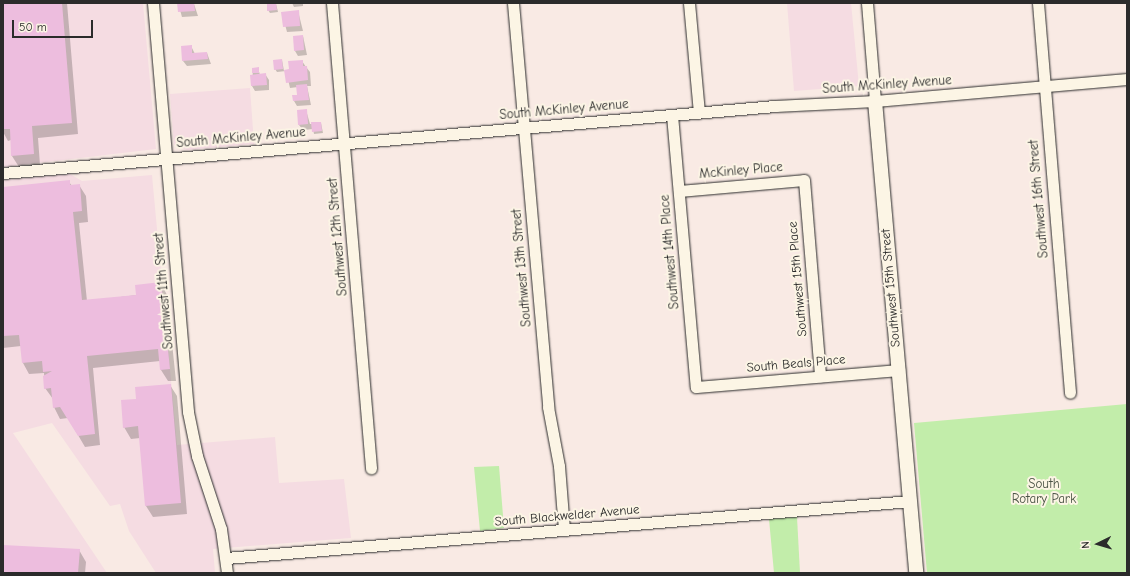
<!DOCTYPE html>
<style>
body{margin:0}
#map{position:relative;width:1130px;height:576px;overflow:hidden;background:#f9eae4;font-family:"Comic Neue",sans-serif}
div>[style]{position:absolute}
.built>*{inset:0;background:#f5dce2}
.green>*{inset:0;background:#c2edaa}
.shadow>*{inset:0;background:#0003}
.building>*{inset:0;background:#edbdde}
.roads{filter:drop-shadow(0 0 1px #2b2b2b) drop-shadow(0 0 1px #2b2b2b)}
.minor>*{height:11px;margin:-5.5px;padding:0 5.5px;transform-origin:5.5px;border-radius:5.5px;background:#fcf5e5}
.tertiary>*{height:14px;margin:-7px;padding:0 7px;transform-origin:7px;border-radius:7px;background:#fcf5e5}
span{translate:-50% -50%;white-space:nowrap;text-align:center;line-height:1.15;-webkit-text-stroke:4px #fcf5e5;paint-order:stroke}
.street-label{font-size:13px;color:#2b2b2b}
.park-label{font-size:13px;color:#495244}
.frame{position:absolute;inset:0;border:4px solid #2b2b2b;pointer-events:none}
.north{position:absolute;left:1078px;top:524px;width:40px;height:40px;-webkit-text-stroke:3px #fcf5e5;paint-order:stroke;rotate:265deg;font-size:11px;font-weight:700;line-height:16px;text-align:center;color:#2b2b2b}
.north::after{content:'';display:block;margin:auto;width:14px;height:18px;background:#2b2b2b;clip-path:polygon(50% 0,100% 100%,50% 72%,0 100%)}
.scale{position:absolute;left:12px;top:20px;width:81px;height:18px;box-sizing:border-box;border:2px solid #2b2b2b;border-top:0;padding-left:5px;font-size:12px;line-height:14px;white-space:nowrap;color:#2b2b2b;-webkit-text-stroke:3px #fcf5e5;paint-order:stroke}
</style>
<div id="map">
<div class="built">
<i style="clip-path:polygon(3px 3px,143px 3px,156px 149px,4px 167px)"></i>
<i style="clip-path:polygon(787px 3px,851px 3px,859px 86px,794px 91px)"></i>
<i style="clip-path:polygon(250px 88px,254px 144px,187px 150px,174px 145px,170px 94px)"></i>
<i style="clip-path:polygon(70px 174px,82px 181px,152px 175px,177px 445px,275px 437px,279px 483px,344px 479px,351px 538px,213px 549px,215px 573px,156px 573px,129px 531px,120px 504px,110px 506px,52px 423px,13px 433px,107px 573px,3px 573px,3px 180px)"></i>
</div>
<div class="green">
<i style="clip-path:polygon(1127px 404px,1127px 573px,927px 573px,914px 423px)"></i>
<i style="clip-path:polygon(499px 466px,504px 528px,480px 531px,474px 467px)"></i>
<i style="clip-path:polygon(797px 517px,800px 573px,774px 573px,769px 519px)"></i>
</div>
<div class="shadow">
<i style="clip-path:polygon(3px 3px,67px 3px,78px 134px,38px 138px,40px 165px,19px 167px,12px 156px,11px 140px,8px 141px,3px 132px)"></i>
<i style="clip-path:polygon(178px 3px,194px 4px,198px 16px,182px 17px)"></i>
<i style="clip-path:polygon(292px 3px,303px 3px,303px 6px,294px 7px)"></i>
<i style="clip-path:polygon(276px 4px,278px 12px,270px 13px,268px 10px)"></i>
<i style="clip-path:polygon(298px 11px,303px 31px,287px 32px,282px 13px)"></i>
<i style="clip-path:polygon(303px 36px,307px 55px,298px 56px,295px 51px)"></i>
<i style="clip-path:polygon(191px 46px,195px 54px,207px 53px,211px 64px,187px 66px,183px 61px)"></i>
<i style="clip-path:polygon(282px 60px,284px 71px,290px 70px,302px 61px,306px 67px,310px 72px,311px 86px,307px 86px,311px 105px,297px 106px,294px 101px,298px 96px,298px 87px,290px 88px,286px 71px,277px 72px,275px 69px)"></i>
<i style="clip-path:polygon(258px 68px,260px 75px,265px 74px,269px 80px,269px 90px,255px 91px,252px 86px,253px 69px)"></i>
<i style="clip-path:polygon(306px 110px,310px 124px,321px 123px,323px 133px,314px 134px,313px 129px,303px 130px,299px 125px)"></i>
<i style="clip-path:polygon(69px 182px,72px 186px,79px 185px,86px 196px,88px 222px,79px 223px,87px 301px,137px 295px,161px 283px,167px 295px,176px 381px,168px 381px,161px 370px,160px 361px,93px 368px,100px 445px,85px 447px,68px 418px,60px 419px,54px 407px,53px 399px,45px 388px,44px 373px,29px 374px,23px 363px,21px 346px,3px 348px,3px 188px)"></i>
<i style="clip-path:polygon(170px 385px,177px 396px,187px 514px,153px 517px,146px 506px,140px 438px,131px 439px,124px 427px,137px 400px)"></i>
<i style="clip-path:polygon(3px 546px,79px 550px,86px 562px,85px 573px,3px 573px)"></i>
</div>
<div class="building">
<i style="clip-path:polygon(3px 3px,62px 3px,72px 123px,32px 126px,34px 154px,11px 156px,10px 129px,3px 129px)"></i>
<i style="clip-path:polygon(177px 3px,194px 3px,195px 11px,178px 12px)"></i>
<i style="clip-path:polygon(267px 3px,276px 3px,277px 10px,267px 11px)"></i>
<i style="clip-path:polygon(299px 10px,300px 26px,283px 27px,281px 12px)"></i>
<i style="clip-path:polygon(303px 35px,304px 50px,294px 51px,293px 36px)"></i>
<i style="clip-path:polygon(192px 45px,192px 53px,207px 52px,208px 59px,182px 61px,181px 46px)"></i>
<i style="clip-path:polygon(282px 59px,283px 69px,274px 70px,273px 60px)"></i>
<i style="clip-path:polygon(303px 60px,303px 66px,307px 66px,308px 80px,286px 83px,284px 70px,289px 69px,288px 61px)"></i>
<i style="clip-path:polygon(259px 67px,259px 73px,252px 73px,252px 68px)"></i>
<i style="clip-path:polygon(266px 73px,267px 85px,251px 86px,250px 75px)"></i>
<i style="clip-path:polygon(307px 84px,309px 100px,293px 101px,292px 95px,297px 95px,296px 85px)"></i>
<i style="clip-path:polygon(307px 109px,308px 124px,298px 125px,297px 110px)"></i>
<i style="clip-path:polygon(311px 122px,321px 122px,322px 131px,312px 132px)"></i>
<i style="clip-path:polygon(70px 180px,70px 185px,80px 184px,82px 211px,73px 212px,82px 300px,136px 295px,135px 285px,161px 282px,170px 369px,160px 370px,158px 349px,87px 356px,95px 434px,78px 436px,60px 407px,53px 408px,51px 388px,44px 389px,43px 376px,52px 371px,43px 372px,42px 361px,22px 363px,19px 335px,3px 336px,3px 187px)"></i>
<i style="clip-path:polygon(171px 384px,181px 503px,145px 506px,138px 426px,123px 428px,121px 400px,136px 399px,135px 387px)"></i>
<i style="clip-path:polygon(3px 545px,80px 549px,78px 573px,3px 572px)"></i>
</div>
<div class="roads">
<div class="minor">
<i style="left:153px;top:3px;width:410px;rotate:85.1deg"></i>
<i style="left:188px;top:412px;width:45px;rotate:78.4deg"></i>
<i style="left:197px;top:456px;width:77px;rotate:71.8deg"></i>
<i style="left:221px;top:529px;width:44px;rotate:82.2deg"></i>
<i style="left:332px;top:3px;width:467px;rotate:85.2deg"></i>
<i style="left:513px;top:3px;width:406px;rotate:85deg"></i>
<i style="left:548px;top:407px;width:60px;rotate:79.4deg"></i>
<i style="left:559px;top:466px;width:64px;rotate:85.5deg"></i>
<i style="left:689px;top:3px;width:109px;rotate:84.8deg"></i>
<i style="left:867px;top:3px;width:98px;rotate:85.3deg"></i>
<i style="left:1038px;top:3px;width:391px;rotate:85.3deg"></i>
<i style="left:672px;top:115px;width:273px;rotate:85deg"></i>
<i style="left:696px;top:387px;width:204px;rotate:-4.8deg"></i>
<i style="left:3px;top:173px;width:775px;rotate:-4.96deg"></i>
<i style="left:775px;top:106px;width:100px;rotate:-2.9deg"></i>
<i style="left:875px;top:101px;width:253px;rotate:-5deg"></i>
<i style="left:679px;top:191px;width:125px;rotate:-5deg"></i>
<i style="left:804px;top:180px;width:197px;rotate:85.3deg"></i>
<i style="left:226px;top:558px;width:686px;rotate:-4.76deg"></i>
</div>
<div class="tertiary">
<i style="left:875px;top:101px;width:474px;rotate:85deg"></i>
</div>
</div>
<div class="street-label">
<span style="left:887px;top:85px;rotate:-4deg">South McKinley Avenue</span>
<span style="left:564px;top:110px;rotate:-5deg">South McKinley Avenue</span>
<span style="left:241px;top:138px;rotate:-5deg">South McKinley Avenue</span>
<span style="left:741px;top:171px;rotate:-5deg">McKinley Place</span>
<span style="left:1039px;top:199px;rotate:-95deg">Southwest 16th Street</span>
<span style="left:338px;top:237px;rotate:-95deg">Southwest 12th Street</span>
<span style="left:670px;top:252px;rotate:-95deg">Southwest 14th Place</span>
<span style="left:522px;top:268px;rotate:-95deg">Southwest 13th Street</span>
<span style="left:798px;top:279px;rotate:-95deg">Southwest 15th Place</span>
<span style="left:891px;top:288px;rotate:-95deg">Southwest 15th Street</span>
<span style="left:164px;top:291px;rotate:-95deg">Southwest 11th Street</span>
<span style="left:796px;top:364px;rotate:-5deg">South Beals Place</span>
<span style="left:567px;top:516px;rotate:-5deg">South Blackwelder Avenue</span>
</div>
<div class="park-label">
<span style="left:1044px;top:492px">South<br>Rotary Park</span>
</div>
<div class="frame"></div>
<div class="north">N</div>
<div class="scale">50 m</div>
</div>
